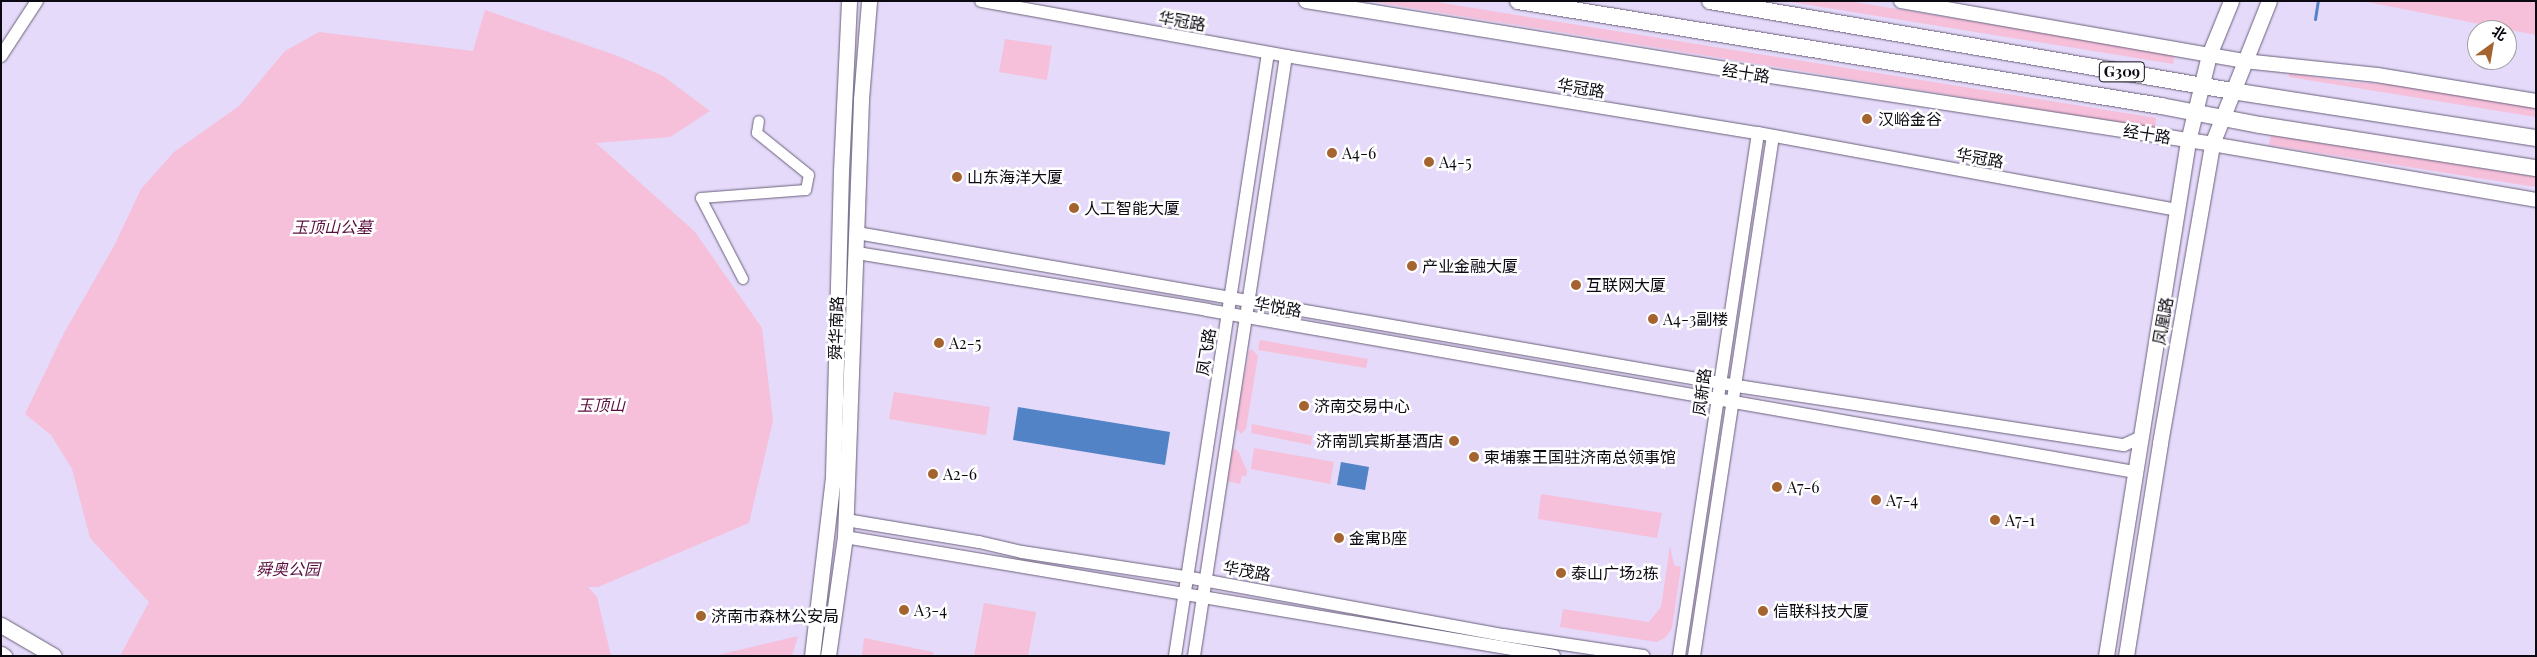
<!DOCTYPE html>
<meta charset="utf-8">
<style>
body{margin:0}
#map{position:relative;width:2537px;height:657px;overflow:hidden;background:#e5daf9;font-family:"Playfair Display","Noto Sans SC",serif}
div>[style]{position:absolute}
.green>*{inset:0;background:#f6bfda}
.water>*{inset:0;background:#5383c7}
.stream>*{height:3px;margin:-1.5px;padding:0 1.5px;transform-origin:1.5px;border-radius:1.5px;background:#5383c7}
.roads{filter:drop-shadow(0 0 1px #6a607b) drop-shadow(0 0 1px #6a607b)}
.minor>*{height:10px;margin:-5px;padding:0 5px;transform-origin:5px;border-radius:5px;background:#fff}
.tertiary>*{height:12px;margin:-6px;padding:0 6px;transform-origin:6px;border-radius:6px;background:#fff}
.secondary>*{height:14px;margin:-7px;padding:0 7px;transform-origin:7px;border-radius:7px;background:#fff}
.primary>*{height:15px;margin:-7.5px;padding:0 7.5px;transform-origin:7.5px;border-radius:7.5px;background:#fff}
.trunk>*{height:16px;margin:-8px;padding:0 8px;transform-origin:8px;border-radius:8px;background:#fff}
.dots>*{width:14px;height:14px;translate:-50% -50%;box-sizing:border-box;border:2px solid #fff;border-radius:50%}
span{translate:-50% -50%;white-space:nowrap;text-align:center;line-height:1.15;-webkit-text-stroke:5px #fff;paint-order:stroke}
.shield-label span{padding:1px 4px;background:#fff;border:1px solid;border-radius:4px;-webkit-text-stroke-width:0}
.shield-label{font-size:15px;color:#0d0913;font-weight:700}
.street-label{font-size:16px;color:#0d0913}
.poi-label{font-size:16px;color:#0d0913}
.left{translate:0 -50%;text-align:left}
.right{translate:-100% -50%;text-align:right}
.park-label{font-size:16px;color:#590e3d;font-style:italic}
.frame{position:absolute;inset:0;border:2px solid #0d0913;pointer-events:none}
.north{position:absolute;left:2467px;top:20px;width:50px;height:50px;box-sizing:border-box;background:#fff;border:1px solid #9e9da1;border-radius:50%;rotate:32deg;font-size:14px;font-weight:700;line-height:20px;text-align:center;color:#0d0913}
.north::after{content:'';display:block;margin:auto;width:18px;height:22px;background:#a56330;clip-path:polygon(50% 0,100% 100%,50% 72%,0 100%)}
</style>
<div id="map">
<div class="green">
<i style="clip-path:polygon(1368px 1px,1430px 1px,2156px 118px,2155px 128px)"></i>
<i style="clip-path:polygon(1785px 1px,1848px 1px,2175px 54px,2173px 64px)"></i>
<i style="clip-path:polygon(2362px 1px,2536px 1px,2536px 35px)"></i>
<i style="clip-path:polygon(485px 10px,618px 56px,663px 76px,710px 111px,670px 137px,596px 143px,695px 232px,762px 328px,773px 421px,749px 523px,598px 587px,588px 587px,597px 597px,611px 656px,120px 656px,149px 602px,90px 538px,72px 469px,51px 435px,25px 414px,64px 333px,114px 246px,141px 189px,174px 152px,239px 106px,285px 51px,319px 32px,473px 51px)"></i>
<i style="clip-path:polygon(1005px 39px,1052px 46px,1047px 80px,999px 72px)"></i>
<i style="clip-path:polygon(2289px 73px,2347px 82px,2386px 84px,2536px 107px,2536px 117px,2289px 77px)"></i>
<i style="clip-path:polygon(2271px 135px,2536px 177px,2536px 187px,2269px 145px)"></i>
<i style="clip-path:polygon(1260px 340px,1368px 359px,1366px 368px,1258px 350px)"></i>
<i style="clip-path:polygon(1252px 349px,1258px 356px,1246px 429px,1241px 434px,1235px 427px,1249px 351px)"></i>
<i style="clip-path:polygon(894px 392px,990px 407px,986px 435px,889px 419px)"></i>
<i style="clip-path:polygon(1252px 424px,1312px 436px,1311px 445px,1251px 433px)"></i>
<i style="clip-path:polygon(1233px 448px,1238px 451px,1247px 471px,1246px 477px,1242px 475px,1240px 484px,1227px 481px)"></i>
<i style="clip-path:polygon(1254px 448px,1334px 462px,1330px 484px,1251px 469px)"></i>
<i style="clip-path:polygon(1541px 494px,1662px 513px,1657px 538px,1538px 519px)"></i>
<i style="clip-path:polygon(1670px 546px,1674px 565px,1681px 567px,1672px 628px,1666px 637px,1657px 642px,1560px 627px,1563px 609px,1649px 622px,1661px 607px)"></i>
<i style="clip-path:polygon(984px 603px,1036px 612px,1028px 656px,974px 656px)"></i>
<i style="clip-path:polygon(798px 636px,792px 656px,714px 656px)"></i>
<i style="clip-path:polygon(864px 638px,933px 652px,933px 656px,862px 656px)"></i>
</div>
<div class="water">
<i style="clip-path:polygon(1018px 407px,1170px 432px,1165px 465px,1013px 440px)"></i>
<i style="clip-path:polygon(1341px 462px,1369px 467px,1365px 490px,1337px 485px)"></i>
</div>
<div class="stream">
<i style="left:2315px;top:19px;width:18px;rotate:-81deg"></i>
</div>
<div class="roads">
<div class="minor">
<i style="left:743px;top:279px;width:91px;rotate:-117.4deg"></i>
<i style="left:701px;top:198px;width:105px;rotate:-4.4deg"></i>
<i style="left:806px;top:190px;width:15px;rotate:-79deg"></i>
<i style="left:809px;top:175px;width:67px;rotate:-141.1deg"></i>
<i style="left:757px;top:133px;width:12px;rotate:-81deg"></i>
</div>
<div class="tertiary">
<i style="left:981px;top:1px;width:310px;rotate:10.2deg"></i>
<i style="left:1286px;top:56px;width:478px;rotate:9.3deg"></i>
<i style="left:1758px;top:133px;width:425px;rotate:10.4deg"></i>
<i style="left:1px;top:56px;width:66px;rotate:-56.8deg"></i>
<i style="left:857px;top:233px;width:893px;rotate:9.86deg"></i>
<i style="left:1737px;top:386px;width:391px;rotate:8.7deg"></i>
<i style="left:2124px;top:445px;width:17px;rotate:-25deg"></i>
<i style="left:857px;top:253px;width:355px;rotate:9.2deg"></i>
<i style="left:1207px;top:310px;width:941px;rotate:9.91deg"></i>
<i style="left:846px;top:520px;width:135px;rotate:9.4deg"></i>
<i style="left:979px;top:542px;width:44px;rotate:13.1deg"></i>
<i style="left:1022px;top:552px;width:166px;rotate:8.7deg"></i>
<i style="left:1186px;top:577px;width:322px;rotate:10.4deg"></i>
<i style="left:1503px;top:635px;width:142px;rotate:8.5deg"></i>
<i style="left:845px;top:537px;width:719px;rotate:9.53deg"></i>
<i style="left:1175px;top:656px;width:610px;rotate:-81.23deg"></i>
<i style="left:1194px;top:656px;width:607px;rotate:-81.28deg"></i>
<i style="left:1679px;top:656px;width:529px;rotate:-81.41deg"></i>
<i style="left:1694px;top:656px;width:526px;rotate:-81.36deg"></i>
</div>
<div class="secondary">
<i style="left:1306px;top:1px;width:463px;rotate:9.2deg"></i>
<i style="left:1763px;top:75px;width:454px;rotate:8.7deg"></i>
<i style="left:2212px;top:144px;width:329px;rotate:9.8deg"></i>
<i style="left:1901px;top:1px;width:348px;rotate:9.9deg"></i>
<i style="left:2244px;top:61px;width:134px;rotate:6deg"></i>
<i style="left:2377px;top:75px;width:161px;rotate:9.3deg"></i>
</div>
<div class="primary">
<i style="left:1px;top:625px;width:61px;rotate:30.3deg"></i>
<i style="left:1px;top:654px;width:4px;rotate:34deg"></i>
<i style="left:812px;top:656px;width:181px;rotate:-83.3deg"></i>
<i style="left:833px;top:476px;width:305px;rotate:-88.5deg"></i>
<i style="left:841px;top:171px;width:170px;rotate:-87.3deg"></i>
<i style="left:828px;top:656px;width:120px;rotate:-81.9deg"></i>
<i style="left:845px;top:537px;width:438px;rotate:-87.9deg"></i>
<i style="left:861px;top:99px;width:98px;rotate:-85.3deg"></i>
<i style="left:2106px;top:656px;width:521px;rotate:-80.95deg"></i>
<i style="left:2188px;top:141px;width:89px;rotate:-76.3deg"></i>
<i style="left:2209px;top:55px;width:58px;rotate:-67.8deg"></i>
<i style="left:2126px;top:656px;width:216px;rotate:-80.9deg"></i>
<i style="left:2160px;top:443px;width:303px;rotate:-80.1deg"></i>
<i style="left:2212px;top:144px;width:154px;rotate:-68.3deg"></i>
</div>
<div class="trunk">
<i style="left:1518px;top:1px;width:652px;rotate:9.27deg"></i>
<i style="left:2161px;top:106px;width:101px;rotate:10.9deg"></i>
<i style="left:2260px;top:125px;width:279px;rotate:8.9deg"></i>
<i style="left:1710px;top:1px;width:530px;rotate:9.78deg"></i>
<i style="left:2232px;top:91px;width:308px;rotate:8.8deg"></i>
</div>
</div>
<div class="dots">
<i style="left:1867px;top:119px;background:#a56330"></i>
<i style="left:1332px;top:153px;background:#a56330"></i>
<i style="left:1429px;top:162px;background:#a56330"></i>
<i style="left:957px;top:177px;background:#a56330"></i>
<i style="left:1074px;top:208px;background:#a56330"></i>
<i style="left:1412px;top:266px;background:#a56330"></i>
<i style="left:1576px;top:285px;background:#a56330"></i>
<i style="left:1653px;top:319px;background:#a56330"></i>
<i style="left:939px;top:343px;background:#a56330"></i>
<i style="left:1304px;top:406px;background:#a56330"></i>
<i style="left:1454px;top:441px;background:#a56330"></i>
<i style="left:1474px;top:457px;background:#a56330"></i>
<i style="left:933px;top:474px;background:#a56330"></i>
<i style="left:1777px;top:487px;background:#a56330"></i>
<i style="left:1876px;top:500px;background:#a56330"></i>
<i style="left:1995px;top:520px;background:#a56330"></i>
<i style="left:1339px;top:538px;background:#a56330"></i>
<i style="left:1561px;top:573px;background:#a56330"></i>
<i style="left:904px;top:610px;background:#a56330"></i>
<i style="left:1763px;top:611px;background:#a56330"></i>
<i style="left:701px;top:616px;background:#a56330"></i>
</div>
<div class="shield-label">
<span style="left:2122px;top:72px">G309</span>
</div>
<div class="street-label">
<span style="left:1182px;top:21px;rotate:10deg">华冠路</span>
<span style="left:1746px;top:73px;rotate:9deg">经十路</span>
<span style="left:1581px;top:88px;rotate:9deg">华冠路</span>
<span style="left:2147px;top:134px;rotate:9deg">经十路</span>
<span style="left:1980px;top:158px;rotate:10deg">华冠路</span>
<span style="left:1278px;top:307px;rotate:10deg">华悦路</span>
<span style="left:2163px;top:321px;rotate:-80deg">凤凰路</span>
<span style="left:836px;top:328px;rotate:-88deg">舜华南路</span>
<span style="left:1206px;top:352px;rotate:-81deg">凤飞路</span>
<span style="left:1702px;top:392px;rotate:-83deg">凤新路</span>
<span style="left:1247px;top:571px;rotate:10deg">华茂路</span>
</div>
<div class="poi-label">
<span class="left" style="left:1878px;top:119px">汉峪金谷</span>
<span class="left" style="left:1342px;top:153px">A4-6</span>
<span class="left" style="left:1439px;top:162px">A4-5</span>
<span class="left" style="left:967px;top:177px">山东海洋大厦</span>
<span class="left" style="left:1084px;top:208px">人工智能大厦</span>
<span class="left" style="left:1422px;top:266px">产业金融大厦</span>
<span class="left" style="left:1586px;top:285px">互联网大厦</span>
<span class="left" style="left:1663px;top:319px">A4-3副楼</span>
<span class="left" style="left:949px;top:343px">A2-5</span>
<span class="left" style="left:1314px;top:406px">济南交易中心</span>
<span class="right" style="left:1444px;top:441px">济南凯宾斯基酒店</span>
<span class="left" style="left:1484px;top:457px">柬埔寨王国驻济南总领事馆</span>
<span class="left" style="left:943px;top:474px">A2-6</span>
<span class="left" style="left:1787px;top:487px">A7-6</span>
<span class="left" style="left:1886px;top:500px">A7-4</span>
<span class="left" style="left:2005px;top:520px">A7-1</span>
<span class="left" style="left:1349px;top:538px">金寓B座</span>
<span class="left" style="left:1571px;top:573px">泰山广场2栋</span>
<span class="left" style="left:914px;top:610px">A3-4</span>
<span class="left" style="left:1773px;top:611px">信联科技大厦</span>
<span class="left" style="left:711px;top:616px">济南市森林公安局</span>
</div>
<div class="park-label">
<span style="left:332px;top:227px">玉顶山公墓</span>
<span style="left:601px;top:405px">玉顶山</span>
<span style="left:288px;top:569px">舜奥公园</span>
</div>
<div class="frame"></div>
<div class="north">北</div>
</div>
